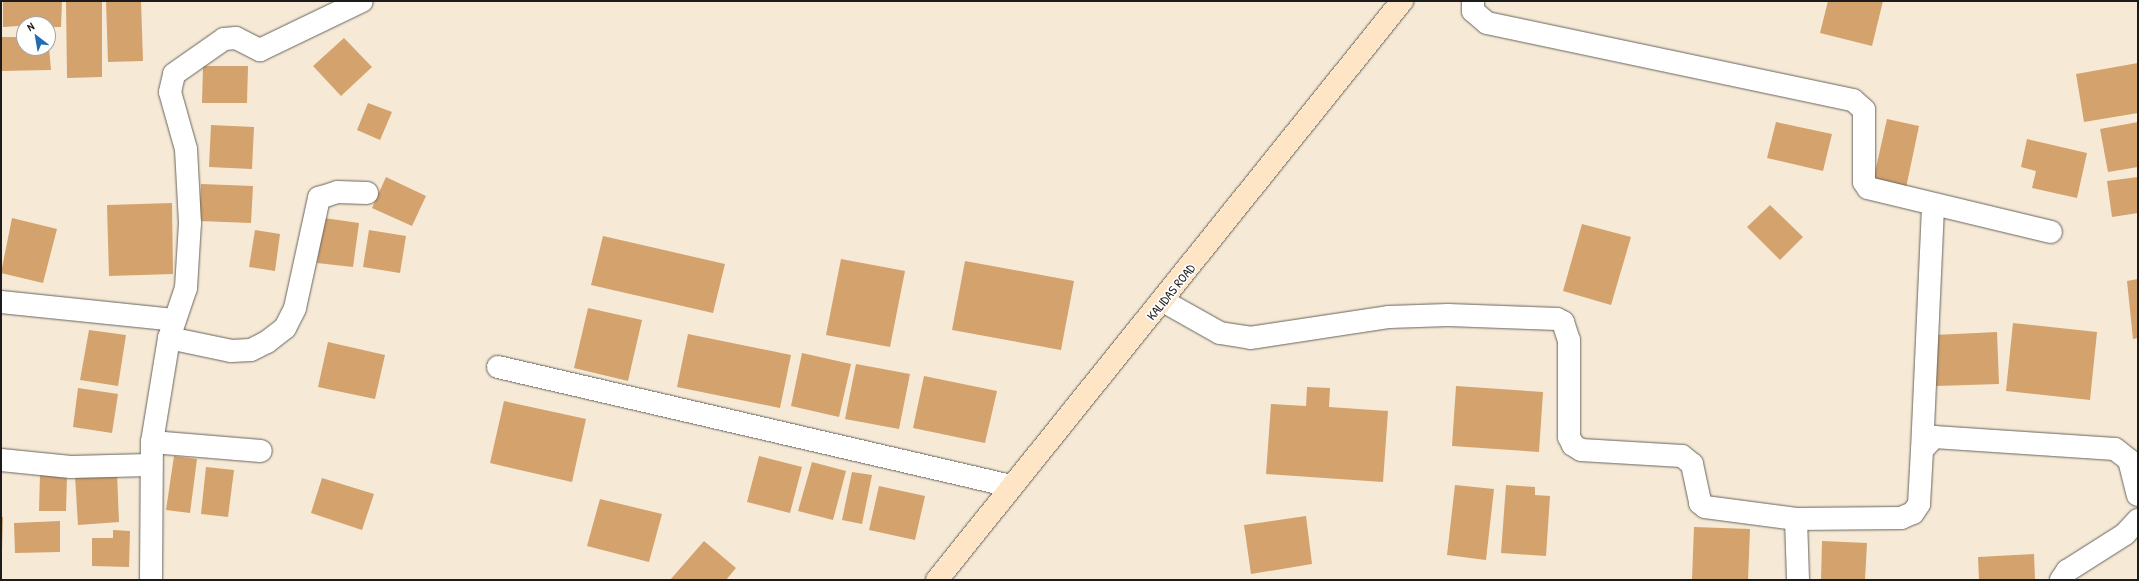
<!DOCTYPE html>
<style>
body{margin:0}
#map{position:relative;width:2139px;height:581px;overflow:hidden;background:#f6ead7;font-family:"Patrick Hand",sans-serif}
div>[style]{position:absolute}
.building>*{inset:0;background:#d3a26d}
.roads{filter:drop-shadow(0 0 1px #68645d) drop-shadow(0 0 1px #68645d)}
.street>*{height:22px;margin:-11px;padding:0 11px;transform-origin:11px;border-radius:11px;background:#fff}
.secondary>*{height:22px;margin:-11px;padding:0 11px;transform-origin:11px;border-radius:11px;background:#fde5c5}
span{translate:-50% -50%;white-space:nowrap;text-align:center;line-height:1.15;-webkit-text-stroke:3.5px #fff;paint-order:stroke}
.street-label{font-size:13px;color:#1c1c1c}
.frame{position:absolute;inset:0;border:2px solid #1c1c1c;pointer-events:none}
.north{position:absolute;left:16px;top:16px;width:40px;height:40px;box-sizing:border-box;background:#fff;border:1px solid #a4a4a4;border-radius:50%;rotate:329deg;font-size:11px;font-weight:700;line-height:16px;text-align:center;color:#1c1c1c}
.north::after{content:'';display:block;margin:auto;width:14px;height:18px;background:#1f6fb2;clip-path:polygon(50% 0,100% 100%,50% 72%,0 100%)}
</style>
<div id="map">
<div class="building">
<i style="clip-path:polygon(3px 1px,62px 1px,61px 27px,48px 27px,48px 24px,3px 27px)"></i>
<i style="clip-path:polygon(66px 1px,102px 1px,102px 77px,67px 78px)"></i>
<i style="clip-path:polygon(106px 1px,141px 1px,143px 61px,108px 62px)"></i>
<i style="clip-path:polygon(1828px 1px,1883px 1px,1872px 46px,1820px 33px)"></i>
<i style="clip-path:polygon(48px 36px,51px 70px,1px 71px,1px 37px,24px 37px,24px 48px,48px 48px)"></i>
<i style="clip-path:polygon(344px 38px,372px 67px,341px 96px,313px 66px)"></i>
<i style="clip-path:polygon(2138px 63px,2138px 113px,2084px 122px,2076px 74px)"></i>
<i style="clip-path:polygon(203px 66px,248px 66px,247px 103px,202px 103px)"></i>
<i style="clip-path:polygon(368px 103px,392px 112px,380px 140px,357px 130px)"></i>
<i style="clip-path:polygon(1887px 119px,1919px 126px,1906px 188px,1873px 181px)"></i>
<i style="clip-path:polygon(1776px 122px,1832px 134px,1823px 171px,1767px 158px)"></i>
<i style="clip-path:polygon(2138px 122px,2138px 167px,2108px 172px,2100px 129px)"></i>
<i style="clip-path:polygon(211px 125px,254px 127px,252px 169px,209px 167px)"></i>
<i style="clip-path:polygon(2027px 139px,2087px 153px,2077px 198px,2032px 188px,2036px 171px,2021px 167px)"></i>
<i style="clip-path:polygon(386px 177px,426px 196px,412px 226px,372px 208px)"></i>
<i style="clip-path:polygon(2138px 177px,2138px 213px,2112px 217px,2107px 181px)"></i>
<i style="clip-path:polygon(201px 184px,253px 186px,251px 223px,199px 221px)"></i>
<i style="clip-path:polygon(172px 203px,173px 274px,109px 276px,107px 205px)"></i>
<i style="clip-path:polygon(1770px 205px,1803px 237px,1780px 260px,1747px 227px)"></i>
<i style="clip-path:polygon(12px 218px,57px 229px,43px 283px,1px 273px)"></i>
<i style="clip-path:polygon(324px 218px,359px 223px,353px 267px,317px 263px)"></i>
<i style="clip-path:polygon(1582px 224px,1631px 237px,1611px 305px,1563px 291px)"></i>
<i style="clip-path:polygon(255px 230px,280px 234px,275px 271px,249px 267px)"></i>
<i style="clip-path:polygon(369px 230px,406px 236px,400px 273px,363px 267px)"></i>
<i style="clip-path:polygon(603px 236px,725px 264px,713px 313px,591px 285px)"></i>
<i style="clip-path:polygon(841px 259px,905px 271px,890px 347px,826px 335px)"></i>
<i style="clip-path:polygon(965px 261px,1074px 281px,1061px 350px,952px 330px)"></i>
<i style="clip-path:polygon(2138px 279px,2138px 338px,2133px 339px,2127px 281px)"></i>
<i style="clip-path:polygon(588px 308px,642px 320px,628px 381px,574px 368px)"></i>
<i style="clip-path:polygon(2013px 323px,2097px 332px,2090px 400px,2006px 391px)"></i>
<i style="clip-path:polygon(89px 330px,126px 335px,118px 386px,80px 380px)"></i>
<i style="clip-path:polygon(1997px 332px,1999px 384px,1936px 386px,1934px 335px)"></i>
<i style="clip-path:polygon(688px 334px,791px 355px,780px 408px,677px 387px)"></i>
<i style="clip-path:polygon(328px 342px,385px 355px,375px 399px,318px 387px)"></i>
<i style="clip-path:polygon(802px 353px,851px 364px,839px 417px,791px 406px)"></i>
<i style="clip-path:polygon(856px 364px,910px 374px,899px 429px,845px 419px)"></i>
<i style="clip-path:polygon(924px 376px,997px 391px,985px 443px,913px 428px)"></i>
<i style="clip-path:polygon(1456px 386px,1543px 392px,1539px 452px,1452px 446px)"></i>
<i style="clip-path:polygon(1307px 387px,1330px 388px,1329px 407px,1388px 411px,1383px 482px,1266px 474px,1271px 404px,1306px 406px)"></i>
<i style="clip-path:polygon(78px 388px,118px 394px,112px 433px,73px 427px)"></i>
<i style="clip-path:polygon(504px 401px,586px 419px,572px 482px,490px 463px)"></i>
<i style="clip-path:polygon(174px 456px,197px 459px,190px 513px,166px 510px)"></i>
<i style="clip-path:polygon(759px 456px,802px 467px,790px 513px,747px 502px)"></i>
<i style="clip-path:polygon(812px 462px,846px 471px,833px 520px,798px 511px)"></i>
<i style="clip-path:polygon(206px 467px,234px 470px,228px 517px,201px 514px)"></i>
<i style="clip-path:polygon(852px 472px,872px 475px,862px 524px,842px 520px)"></i>
<i style="clip-path:polygon(117px 473px,119px 522px,78px 525px,75px 476px)"></i>
<i style="clip-path:polygon(40px 474px,67px 475px,66px 511px,39px 511px)"></i>
<i style="clip-path:polygon(322px 478px,374px 494px,362px 530px,311px 513px)"></i>
<i style="clip-path:polygon(1455px 485px,1494px 489px,1486px 560px,1447px 555px)"></i>
<i style="clip-path:polygon(1506px 485px,1535px 487px,1535px 495px,1550px 496px,1546px 556px,1501px 553px)"></i>
<i style="clip-path:polygon(879px 486px,925px 496px,915px 540px,869px 530px)"></i>
<i style="clip-path:polygon(600px 499px,662px 514px,649px 562px,587px 546px)"></i>
<i style="clip-path:polygon(1306px 516px,1312px 564px,1251px 574px,1244px 525px)"></i>
<i style="clip-path:polygon(1px 517px,3px 517px,2px 551px,1px 551px)"></i>
<i style="clip-path:polygon(60px 521px,60px 552px,15px 553px,14px 523px)"></i>
<i style="clip-path:polygon(1694px 527px,1750px 529px,1748px 580px,1692px 580px)"></i>
<i style="clip-path:polygon(113px 530px,130px 531px,129px 567px,92px 566px,92px 538px,113px 538px)"></i>
<i style="clip-path:polygon(704px 541px,736px 568px,726px 580px,670px 580px)"></i>
<i style="clip-path:polygon(1822px 541px,1867px 543px,1865px 580px,1821px 580px)"></i>
<i style="clip-path:polygon(2034px 554px,2035px 580px,1979px 580px,1978px 557px)"></i>
</div>
<div class="roads">
<div class="street">
<i style="left:1473px;top:1px;width:10px;rotate:90deg"></i>
<i style="left:1473px;top:11px;width:18px;rotate:41deg"></i>
<i style="left:1487px;top:23px;width:374px;rotate:11.9deg"></i>
<i style="left:1853px;top:100px;width:15px;rotate:42deg"></i>
<i style="left:1864px;top:110px;width:72px;rotate:90deg"></i>
<i style="left:1864px;top:182px;width:7px;rotate:56deg"></i>
<i style="left:1868px;top:188px;width:188px;rotate:13.5deg"></i>
<i style="left:1163px;top:301px;width:65px;rotate:29.3deg"></i>
<i style="left:1220px;top:333px;width:30px;rotate:9deg"></i>
<i style="left:1250px;top:338px;width:141px;rotate:-8.6deg"></i>
<i style="left:1389px;top:317px;width:59px;rotate:-1.9deg"></i>
<i style="left:1448px;top:315px;width:109px;rotate:2.1deg"></i>
<i style="left:1557px;top:319px;width:7px;rotate:27deg"></i>
<i style="left:1563px;top:322px;width:19px;rotate:72deg"></i>
<i style="left:1569px;top:340px;width:97px;rotate:90deg"></i>
<i style="left:1569px;top:437px;width:9px;rotate:63deg"></i>
<i style="left:1573px;top:445px;width:9px;rotate:32deg"></i>
<i style="left:1581px;top:450px;width:101px;rotate:3.4deg"></i>
<i style="left:1682px;top:456px;width:13px;rotate:39deg"></i>
<i style="left:1692px;top:464px;width:40px;rotate:78deg"></i>
<i style="left:1700px;top:503px;width:6px;rotate:39deg"></i>
<i style="left:1705px;top:507px;width:92px;rotate:7.5deg"></i>
<i style="left:1796px;top:519px;width:105px;rotate:-0.5deg"></i>
<i style="left:1901px;top:518px;width:13px;rotate:-23deg"></i>
<i style="left:1913px;top:513px;width:11px;rotate:-56deg"></i>
<i style="left:1919px;top:504px;width:54px;rotate:-86.8deg"></i>
<i style="left:1922px;top:450px;width:18px;rotate:-47deg"></i>
<i style="left:1934px;top:437px;width:181px;rotate:3.8deg"></i>
<i style="left:2115px;top:449px;width:18px;rotate:38deg"></i>
<i style="left:2129px;top:460px;width:36px;rotate:76deg"></i>
<i style="left:1px;top:302px;width:174px;rotate:5.9deg"></i>
<i style="left:169px;top:338px;width:63px;rotate:11.8deg"></i>
<i style="left:231px;top:351px;width:20px;rotate:-3deg"></i>
<i style="left:251px;top:350px;width:18px;rotate:-27deg"></i>
<i style="left:267px;top:342px;width:23px;rotate:-38deg"></i>
<i style="left:285px;top:328px;width:22px;rotate:-63deg"></i>
<i style="left:295px;top:308px;width:113px;rotate:-77.7deg"></i>
<i style="left:319px;top:198px;width:19px;rotate:-18deg"></i>
<i style="left:337px;top:192px;width:30px;rotate:2deg"></i>
<i style="left:498px;top:367px;width:527px;rotate:13.06deg"></i>
<i style="left:152px;top:442px;width:109px;rotate:4.7deg"></i>
<i style="left:1922px;top:450px;width:245px;rotate:-87.4deg"></i>
<i style="left:1px;top:460px;width:70px;rotate:5.7deg"></i>
<i style="left:71px;top:467px;width:79px;rotate:-1.5deg"></i>
<i style="left:1796px;top:519px;width:61px;rotate:88.1deg"></i>
<i style="left:151px;top:580px;width:138px;rotate:-89.6deg"></i>
<i style="left:152px;top:442px;width:105px;rotate:-80.7deg"></i>
<i style="left:169px;top:338px;width:53px;rotate:-71.2deg"></i>
<i style="left:186px;top:288px;width:65px;rotate:-86.5deg"></i>
<i style="left:190px;top:223px;width:74px;rotate:-93.1deg"></i>
<i style="left:186px;top:149px;width:59px;rotate:-105.7deg"></i>
<i style="left:170px;top:92px;width:18px;rotate:-77deg"></i>
<i style="left:174px;top:74px;width:61px;rotate:-35deg"></i>
<i style="left:224px;top:39px;width:12px;rotate:-5deg"></i>
<i style="left:236px;top:38px;width:27px;rotate:27deg"></i>
<i style="left:260px;top:50px;width:113px;rotate:-25.7deg"></i>
<i style="left:2061px;top:580px;width:11px;rotate:-56deg"></i>
<i style="left:2067px;top:571px;width:69px;rotate:-32.5deg"></i>
<i style="left:2125px;top:534px;width:19px;rotate:-47deg"></i>
</div>
<div class="secondary">
<i style="left:937px;top:580px;width:743px;rotate:-51.23deg"></i>
</div>
</div>
<div class="street-label">
<span style="left:1171px;top:292px;rotate:-51deg">KALIDAS ROAD</span>
</div>
<div class="frame"></div>
<div class="north">N</div>
</div>
